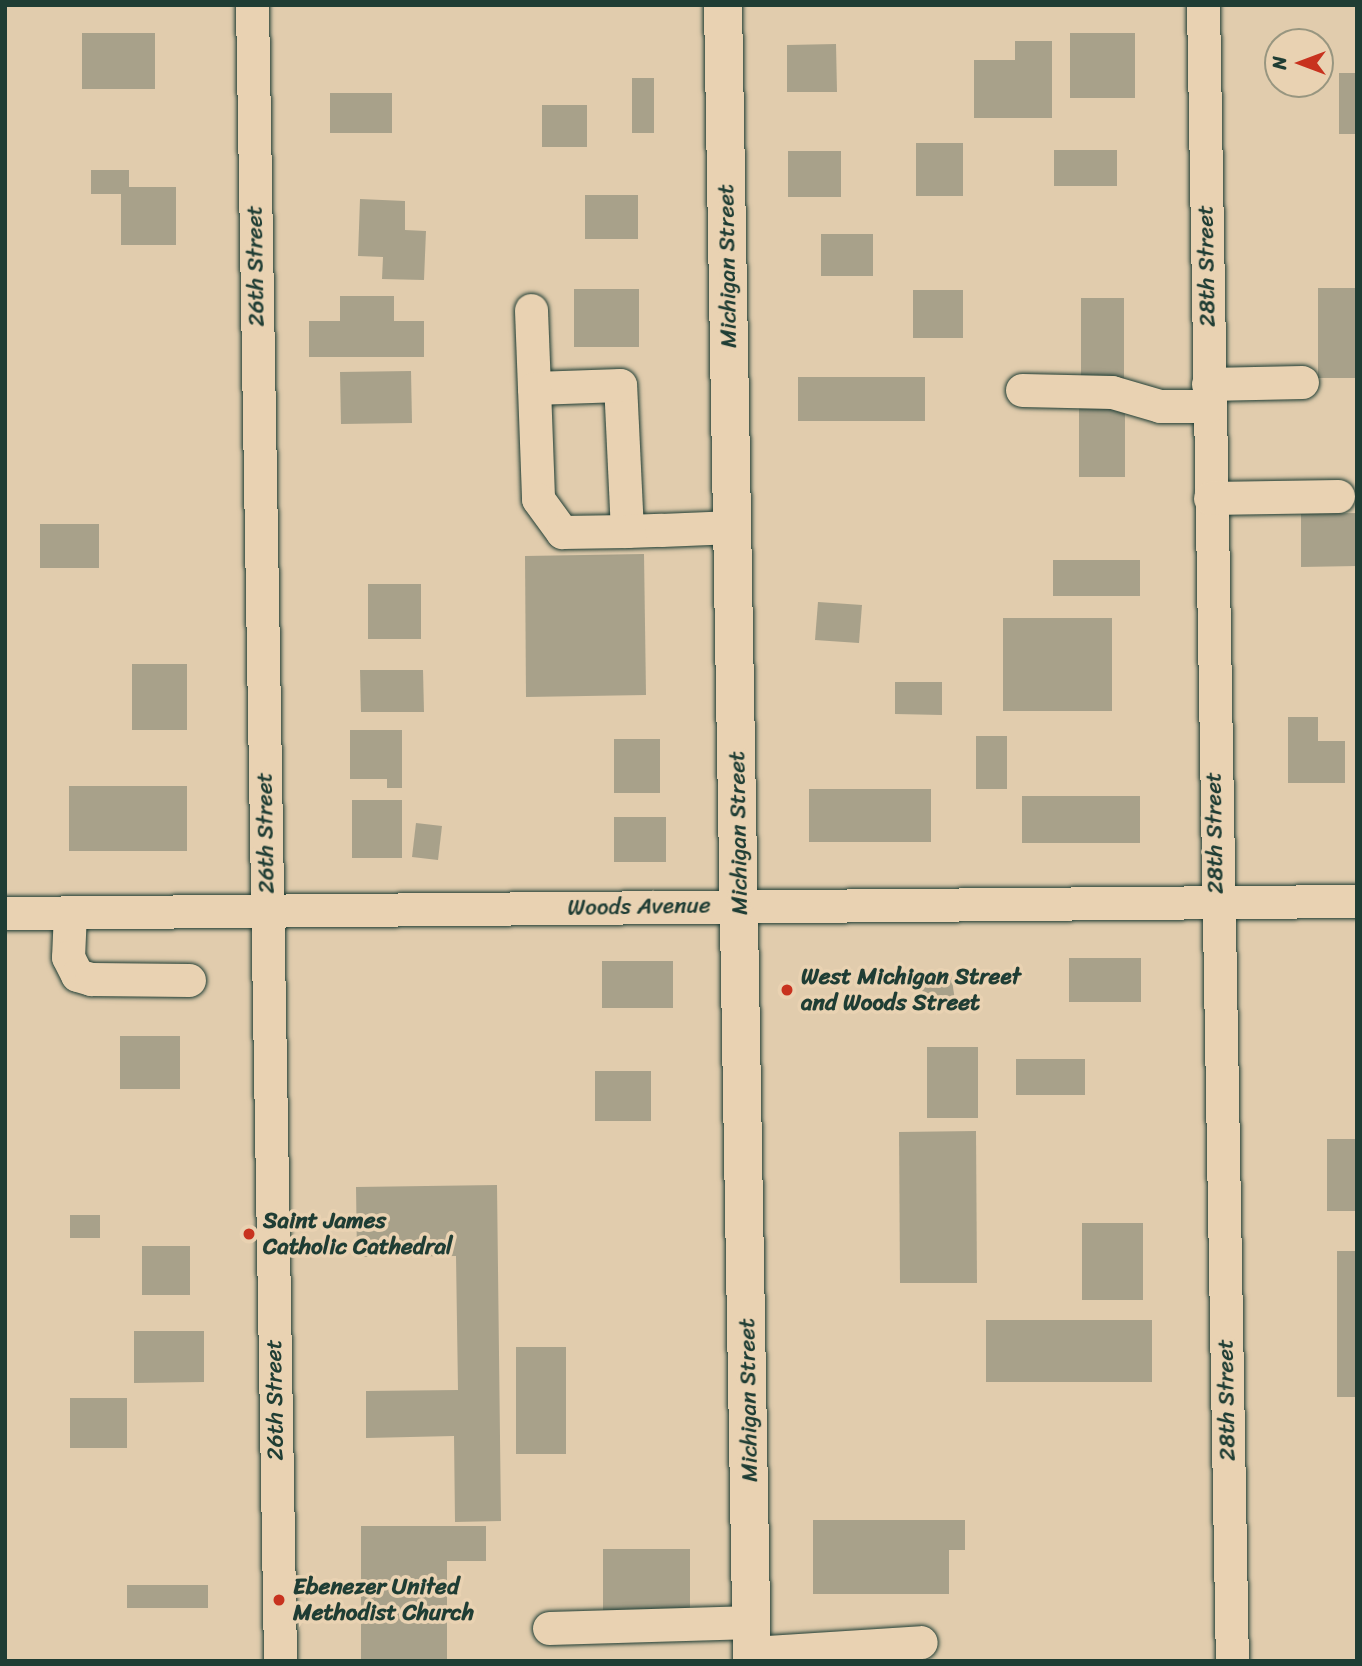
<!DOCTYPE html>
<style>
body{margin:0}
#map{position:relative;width:1362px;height:1666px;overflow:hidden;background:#e1ccad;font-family:Sriracha,sans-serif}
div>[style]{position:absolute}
.building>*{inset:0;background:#a8a18a}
.roads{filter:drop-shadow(0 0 2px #1f3d34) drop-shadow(0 0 2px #1f3d34)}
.minor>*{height:33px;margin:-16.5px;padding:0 16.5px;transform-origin:16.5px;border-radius:16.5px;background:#e9d2b2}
.major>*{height:38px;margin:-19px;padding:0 19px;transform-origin:19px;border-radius:19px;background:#e9d2b2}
.dots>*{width:19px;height:19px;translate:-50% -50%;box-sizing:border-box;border:4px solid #e9d2b2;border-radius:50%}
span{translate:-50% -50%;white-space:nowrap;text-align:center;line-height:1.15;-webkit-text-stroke:7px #e9d2b2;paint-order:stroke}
.street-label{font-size:23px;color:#1f3d34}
.poi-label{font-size:23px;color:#1f3d34;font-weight:700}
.left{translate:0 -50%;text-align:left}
.frame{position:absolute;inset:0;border:7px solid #1f3d34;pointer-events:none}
.north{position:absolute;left:1264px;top:28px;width:70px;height:70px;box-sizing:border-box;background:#e9d2b2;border:2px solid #989680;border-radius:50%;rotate:270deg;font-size:19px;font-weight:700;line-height:28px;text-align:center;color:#1f3d34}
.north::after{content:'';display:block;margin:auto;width:24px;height:32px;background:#c8321e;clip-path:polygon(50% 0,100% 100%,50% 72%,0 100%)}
</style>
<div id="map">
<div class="building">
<i style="clip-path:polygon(82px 33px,155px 33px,155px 89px,82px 89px)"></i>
<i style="clip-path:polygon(1070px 33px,1135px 33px,1135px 98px,1070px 98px)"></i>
<i style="clip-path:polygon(1015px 41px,1052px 41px,1052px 118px,974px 118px,974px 60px,1015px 60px)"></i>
<i style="clip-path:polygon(836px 44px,837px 92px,787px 92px,787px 45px)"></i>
<i style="clip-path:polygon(1339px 73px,1357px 73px,1357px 134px,1339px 134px)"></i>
<i style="clip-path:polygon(632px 78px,654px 78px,654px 133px,632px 133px)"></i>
<i style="clip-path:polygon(330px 93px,392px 93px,392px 133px,330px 133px)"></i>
<i style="clip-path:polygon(542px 105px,587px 105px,587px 147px,542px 147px)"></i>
<i style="clip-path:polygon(916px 143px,963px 143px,963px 196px,916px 196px)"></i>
<i style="clip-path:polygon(1054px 150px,1117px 150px,1117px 186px,1054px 186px)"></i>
<i style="clip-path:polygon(788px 151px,841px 151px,841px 197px,788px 197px)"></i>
<i style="clip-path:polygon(91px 170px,129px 170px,129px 187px,176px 187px,176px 245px,121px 245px,121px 194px,91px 194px)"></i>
<i style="clip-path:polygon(585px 195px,638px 195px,638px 239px,585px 239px)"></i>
<i style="clip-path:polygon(360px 199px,405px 201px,405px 230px,426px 231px,424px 280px,382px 279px,383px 257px,358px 256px)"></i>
<i style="clip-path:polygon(821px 234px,873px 234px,873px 276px,821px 276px)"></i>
<i style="clip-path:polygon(1318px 288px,1357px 288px,1357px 378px,1318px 378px)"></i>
<i style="clip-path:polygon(574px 289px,639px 289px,639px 347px,574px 347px)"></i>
<i style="clip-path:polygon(913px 290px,963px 290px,963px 338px,913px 338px)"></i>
<i style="clip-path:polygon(340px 296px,394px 296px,394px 321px,424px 321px,424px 357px,309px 357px,309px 321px,340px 321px)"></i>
<i style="clip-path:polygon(1081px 298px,1124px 298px,1124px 381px,1081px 381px)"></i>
<i style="clip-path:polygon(411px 371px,412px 423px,341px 424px,340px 372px)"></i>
<i style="clip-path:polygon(798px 377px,925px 377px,925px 421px,798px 421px)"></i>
<i style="clip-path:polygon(1079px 405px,1125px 405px,1125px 477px,1079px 477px)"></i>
<i style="clip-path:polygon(1357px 513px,1357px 566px,1301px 567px,1301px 514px)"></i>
<i style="clip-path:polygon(40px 524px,99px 524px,99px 568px,40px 568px)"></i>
<i style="clip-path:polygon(644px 554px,646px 695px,526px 697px,525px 556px)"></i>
<i style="clip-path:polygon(1053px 560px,1140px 560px,1140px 596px,1053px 596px)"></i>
<i style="clip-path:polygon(368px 584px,421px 584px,421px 639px,368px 639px)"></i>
<i style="clip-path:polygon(818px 602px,862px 605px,859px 643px,815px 640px)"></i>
<i style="clip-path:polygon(1003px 618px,1112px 618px,1112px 711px,1003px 711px)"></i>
<i style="clip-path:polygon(132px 664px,187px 664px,187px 730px,132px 730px)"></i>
<i style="clip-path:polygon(360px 670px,423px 670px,424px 712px,361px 712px)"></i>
<i style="clip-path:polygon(895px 682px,942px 682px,942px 715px,895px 714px)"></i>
<i style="clip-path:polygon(1288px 717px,1318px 717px,1318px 741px,1345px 741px,1345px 783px,1288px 783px)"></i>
<i style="clip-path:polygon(350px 730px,402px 730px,402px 788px,387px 788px,387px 779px,350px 779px)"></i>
<i style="clip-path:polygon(976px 736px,1007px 736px,1007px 789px,976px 789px)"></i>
<i style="clip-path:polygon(614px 739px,660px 739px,660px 793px,614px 793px)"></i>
<i style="clip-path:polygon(69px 786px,187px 786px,187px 851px,69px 851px)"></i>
<i style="clip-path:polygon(809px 789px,931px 789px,931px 842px,809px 842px)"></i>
<i style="clip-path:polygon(1022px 796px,1140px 796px,1140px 843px,1022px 843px)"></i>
<i style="clip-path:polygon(352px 800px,402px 800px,402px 858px,352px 858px)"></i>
<i style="clip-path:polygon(614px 817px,666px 817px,666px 862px,614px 862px)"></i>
<i style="clip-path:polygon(416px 823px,442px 826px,438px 860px,412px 857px)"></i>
<i style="clip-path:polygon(1069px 958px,1141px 958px,1141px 1002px,1069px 1002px)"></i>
<i style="clip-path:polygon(602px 961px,673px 961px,673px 1008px,602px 1008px)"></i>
<i style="clip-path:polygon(951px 974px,956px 1007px,923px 1012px,917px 979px)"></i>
<i style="clip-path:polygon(120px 1036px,180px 1036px,180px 1089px,120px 1089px)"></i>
<i style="clip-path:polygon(927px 1047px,978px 1047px,978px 1118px,927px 1118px)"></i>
<i style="clip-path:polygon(1016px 1059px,1085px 1059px,1085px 1095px,1016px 1095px)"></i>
<i style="clip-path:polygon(595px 1071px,651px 1071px,651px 1121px,595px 1121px)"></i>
<i style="clip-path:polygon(976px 1131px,977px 1283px,900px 1283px,899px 1132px)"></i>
<i style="clip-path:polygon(1327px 1139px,1357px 1139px,1357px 1211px,1327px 1211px)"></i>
<i style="clip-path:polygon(497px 1185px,501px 1521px,455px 1522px,454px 1436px,366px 1438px,366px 1391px,458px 1390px,456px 1256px,357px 1257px,356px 1187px)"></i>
<i style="clip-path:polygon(70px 1215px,100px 1215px,100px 1238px,70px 1238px)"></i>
<i style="clip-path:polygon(1082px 1223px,1143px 1223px,1143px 1300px,1082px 1300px)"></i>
<i style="clip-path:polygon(142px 1246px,190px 1246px,190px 1295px,142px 1295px)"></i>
<i style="clip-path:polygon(1337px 1251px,1357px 1251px,1357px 1397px,1337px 1397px)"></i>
<i style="clip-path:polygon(986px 1320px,1152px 1320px,1152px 1382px,986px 1382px)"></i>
<i style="clip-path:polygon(134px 1331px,204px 1331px,204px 1382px,134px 1383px)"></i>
<i style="clip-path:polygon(516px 1347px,566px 1347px,566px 1454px,516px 1454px)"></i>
<i style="clip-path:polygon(70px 1398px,127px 1398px,127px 1448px,70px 1448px)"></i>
<i style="clip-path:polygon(813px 1520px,965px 1520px,965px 1550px,949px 1550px,949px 1594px,813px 1594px)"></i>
<i style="clip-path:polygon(361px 1526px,486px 1526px,486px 1561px,447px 1561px,447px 1661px,361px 1661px)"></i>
<i style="clip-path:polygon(603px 1549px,690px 1549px,690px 1610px,603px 1610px)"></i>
<i style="clip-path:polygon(127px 1585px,208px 1585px,208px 1608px,127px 1608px)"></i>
</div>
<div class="roads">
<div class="minor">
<i style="left:252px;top:5px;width:1656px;rotate:89.03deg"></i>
<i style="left:1203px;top:5px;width:1656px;rotate:89deg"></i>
<i style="left:531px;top:310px;width:78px;rotate:87.8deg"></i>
<i style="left:1208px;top:384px;width:94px;rotate:-1.2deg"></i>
<i style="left:1022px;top:390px;width:90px;rotate:1.3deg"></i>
<i style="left:1112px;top:392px;width:50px;rotate:16.3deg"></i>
<i style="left:1160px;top:406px;width:49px"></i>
<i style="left:1210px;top:498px;width:128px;rotate:-0.9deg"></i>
<i style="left:627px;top:531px;width:146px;rotate:-92.7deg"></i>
<i style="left:620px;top:385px;width:86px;rotate:178deg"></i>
<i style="left:534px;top:388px;width:111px;rotate:87.9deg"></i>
<i style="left:538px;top:499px;width:41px;rotate:54deg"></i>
<i style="left:562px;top:532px;width:65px;rotate:-0.9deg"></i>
<i style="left:627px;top:531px;width:34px;rotate:-2deg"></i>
<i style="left:661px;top:530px;width:72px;rotate:-2.4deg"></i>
<i style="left:70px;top:912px;width:45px;rotate:92.5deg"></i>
<i style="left:68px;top:957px;width:20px;rotate:63deg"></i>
<i style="left:77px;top:975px;width:15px;rotate:16deg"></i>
<i style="left:91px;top:979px;width:98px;rotate:0.6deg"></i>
<i style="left:5px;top:913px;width:1352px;rotate:-0.51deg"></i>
<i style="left:549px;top:1628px;width:204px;rotate:-1.7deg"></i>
<i style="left:752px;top:1653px;width:169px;rotate:-3.7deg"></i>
</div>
<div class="major">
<i style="left:723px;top:5px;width:1656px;rotate:89deg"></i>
</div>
</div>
<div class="dots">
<i style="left:787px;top:990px;background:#c8321e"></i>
<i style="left:249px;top:1234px;background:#c8321e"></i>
<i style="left:279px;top:1600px;background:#c8321e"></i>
</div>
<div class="street-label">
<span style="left:256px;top:266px;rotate:-91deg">26th Street</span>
<span style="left:728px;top:266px;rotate:-91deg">Michigan Street</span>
<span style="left:1207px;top:266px;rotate:-91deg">28th Street</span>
<span style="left:266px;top:833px;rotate:-91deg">26th Street</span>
<span style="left:739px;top:833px;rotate:-91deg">Michigan Street</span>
<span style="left:1215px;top:833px;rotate:-91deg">28th Street</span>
<span style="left:639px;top:907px;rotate:-1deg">Woods Avenue</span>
<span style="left:275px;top:1400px;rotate:-91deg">26th Street</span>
<span style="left:749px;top:1400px;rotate:-91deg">Michigan Street</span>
<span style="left:1227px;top:1400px;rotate:-91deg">28th Street</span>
</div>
<div class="poi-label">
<span class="left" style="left:801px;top:990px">West Michigan Street<br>and Woods Street</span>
<span class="left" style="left:263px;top:1234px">Saint James<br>Catholic Cathedral</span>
<span class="left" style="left:293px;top:1600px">Ebenezer United<br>Methodist Church</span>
</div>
<div class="frame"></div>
<div class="north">N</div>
</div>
